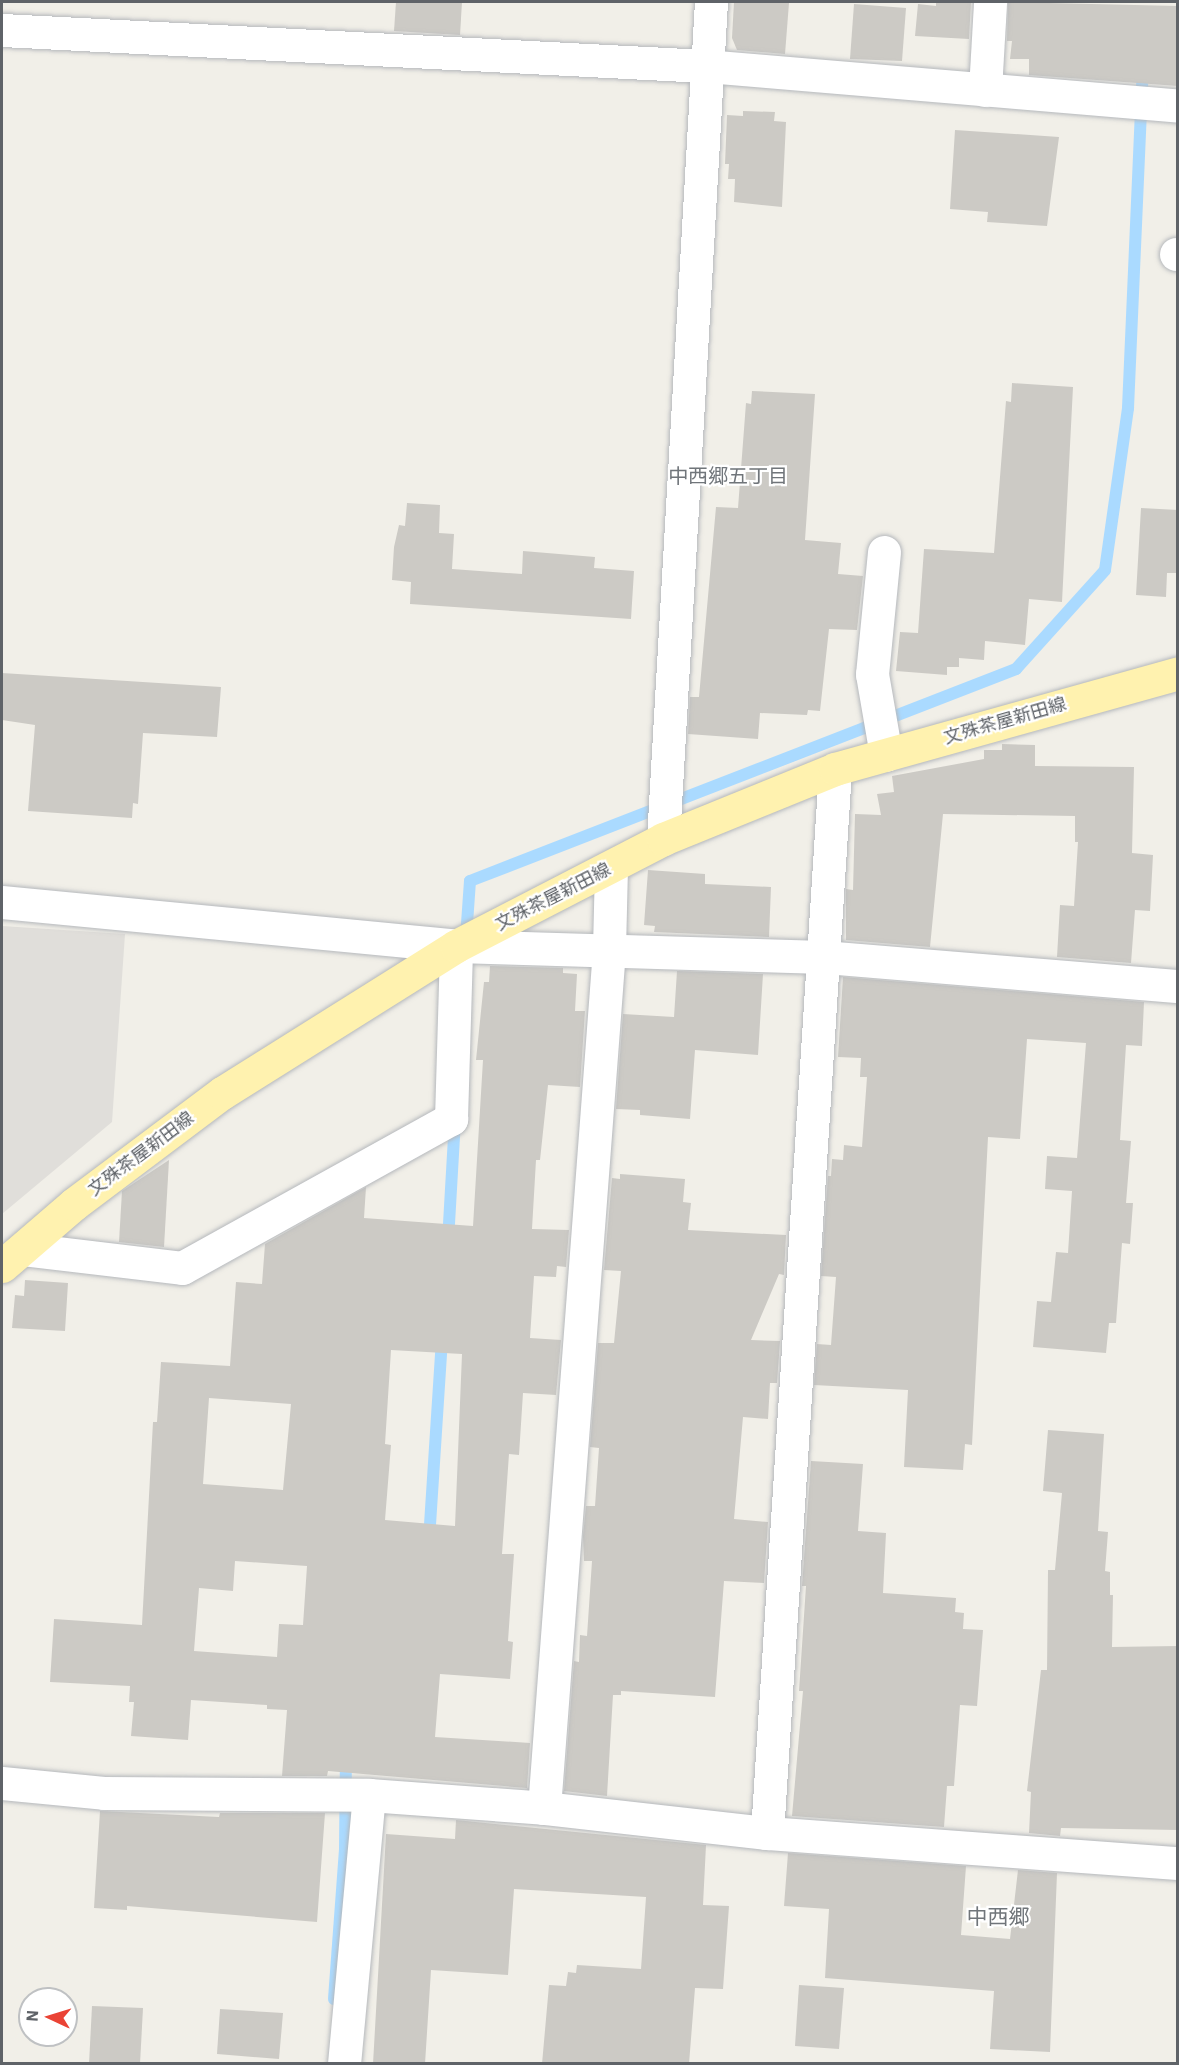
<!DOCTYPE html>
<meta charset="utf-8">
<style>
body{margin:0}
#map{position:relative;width:1179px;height:2065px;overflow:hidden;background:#f1efe8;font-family:"IBM Plex Sans","Noto Sans JP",sans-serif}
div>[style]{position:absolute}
.industrial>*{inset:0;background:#e0deda}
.stream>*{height:12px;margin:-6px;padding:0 6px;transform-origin:6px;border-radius:6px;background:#aadaff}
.building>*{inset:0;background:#cccac5}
.roads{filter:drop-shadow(0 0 2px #b5b8bc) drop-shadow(0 0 2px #b5b8bc)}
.minor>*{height:33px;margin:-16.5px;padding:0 16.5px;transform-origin:16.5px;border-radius:16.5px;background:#fff}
.major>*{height:33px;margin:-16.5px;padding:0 16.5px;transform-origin:16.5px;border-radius:16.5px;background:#fff2af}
span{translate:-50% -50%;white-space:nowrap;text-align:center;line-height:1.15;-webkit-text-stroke:4.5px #fff;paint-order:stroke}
.street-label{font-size:18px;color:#5f6368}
.neighbourhood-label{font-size:20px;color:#70757a}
.quarter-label{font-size:21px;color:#70757a}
.frame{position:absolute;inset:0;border:3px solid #5f6368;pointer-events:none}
.north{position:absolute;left:18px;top:1987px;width:60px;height:60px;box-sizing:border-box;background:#fff;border:2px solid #bfc1c3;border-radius:50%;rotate:274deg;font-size:16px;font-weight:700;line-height:24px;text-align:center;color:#5f6368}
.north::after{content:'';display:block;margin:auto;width:21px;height:27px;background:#ea4335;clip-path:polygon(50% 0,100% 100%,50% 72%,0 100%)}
</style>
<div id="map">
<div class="industrial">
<i style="clip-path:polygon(2px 926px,125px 934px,112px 1122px,2px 1214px)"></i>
</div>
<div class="stream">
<i style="left:466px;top:938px;width:57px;rotate:-86deg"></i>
<i style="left:470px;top:881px;width:586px;rotate:-21.22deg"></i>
<i style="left:1016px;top:669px;width:133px;rotate:-48deg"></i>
<i style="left:1105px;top:570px;width:164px;rotate:-81.9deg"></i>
<i style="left:1128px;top:408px;width:339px;rotate:-87.5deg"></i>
<i style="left:448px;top:1241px;width:121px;rotate:-86.7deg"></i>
<i style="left:429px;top:1540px;width:201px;rotate:-86.3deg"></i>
<i style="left:334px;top:1999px;width:151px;rotate:-85.8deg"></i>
<i style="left:345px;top:1848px;width:92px;rotate:-89.4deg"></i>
</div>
<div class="building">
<i style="clip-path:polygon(396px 2px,462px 2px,460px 35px,394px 31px)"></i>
<i style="clip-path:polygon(734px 2px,789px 3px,785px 54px,737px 50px,732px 38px)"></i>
<i style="clip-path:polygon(936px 2px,971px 2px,969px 39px,915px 36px,918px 4px,936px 6px)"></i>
<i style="clip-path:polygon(1008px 2px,1178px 6px,1178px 86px,1029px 75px,1029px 59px,1010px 59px,1012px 41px,1007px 41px)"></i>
<i style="clip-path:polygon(854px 4px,906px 8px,902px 61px,850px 59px)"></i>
<i style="clip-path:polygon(743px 111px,775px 112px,774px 121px,786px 122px,782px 207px,734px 202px,735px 179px,728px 179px,729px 164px,725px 164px,727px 115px,743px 116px)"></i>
<i style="clip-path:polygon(955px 130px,1059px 137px,1047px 226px,987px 222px,988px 212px,950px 209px)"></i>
<i style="clip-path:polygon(1012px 383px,1073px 387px,1062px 602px,1029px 599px,1025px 645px,985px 641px,984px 660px,959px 658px,959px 667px,947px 667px,947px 675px,896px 671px,900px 632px,918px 633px,924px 549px,994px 553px,1006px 401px,1011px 402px)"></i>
<i style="clip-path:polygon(752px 391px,815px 394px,805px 540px,841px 543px,838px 574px,863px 576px,857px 630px,829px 629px,820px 711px,808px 710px,807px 715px,760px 713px,758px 739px,688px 734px,690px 697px,699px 697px,716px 507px,738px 508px,746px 403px,751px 404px)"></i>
<i style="clip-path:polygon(407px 503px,440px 505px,439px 533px,454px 534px,452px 569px,522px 574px,523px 551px,595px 557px,594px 568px,634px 571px,631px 619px,410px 604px,411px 582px,392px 580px,394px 547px,399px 525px,405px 526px)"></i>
<i style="clip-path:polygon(1141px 508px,1178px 510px,1178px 573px,1167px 573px,1166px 597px,1136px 595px)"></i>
<i style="clip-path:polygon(2px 673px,221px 687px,217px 737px,143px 733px,138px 804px,133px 803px,132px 818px,28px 811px,35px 725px,2px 720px)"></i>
<i style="clip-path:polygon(1002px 744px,1035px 745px,1035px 766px,1134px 767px,1132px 853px,1153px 855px,1150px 911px,1135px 910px,1131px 963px,1057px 957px,1060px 905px,1074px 906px,1078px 842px,1075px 842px,1075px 816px,943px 814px,930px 947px,846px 940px,846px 889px,853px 890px,855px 814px,881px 815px,877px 794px,894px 792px,892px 776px,984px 759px,984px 750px,1002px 750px)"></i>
<i style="clip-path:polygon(648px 870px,705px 874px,705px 884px,771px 887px,769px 937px,654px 932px,655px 926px,644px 925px)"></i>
<i style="clip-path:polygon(evenodd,490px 966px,563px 968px,563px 973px,577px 974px,575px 1011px,585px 1011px,580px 1087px,548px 1085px,540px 1160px,536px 1160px,532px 1229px,569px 1230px,566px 1267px,557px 1266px,556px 1277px,534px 1276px,530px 1338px,561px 1340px,556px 1395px,523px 1393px,519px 1455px,509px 1454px,502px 1554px,514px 1554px,508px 1641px,513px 1642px,510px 1679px,440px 1674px,435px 1737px,530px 1743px,527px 1788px,328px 1771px,327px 1776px,282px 1776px,287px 1710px,267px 1709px,267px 1705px,191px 1700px,188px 1740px,131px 1736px,134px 1702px,129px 1702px,130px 1686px,50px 1682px,54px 1619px,142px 1625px,153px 1422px,157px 1422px,161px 1362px,230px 1366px,236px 1282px,262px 1284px,265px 1244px,366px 1187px,364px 1218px,473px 1226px,483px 1060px,476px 1060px,484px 982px,489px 982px,490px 966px,391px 1350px,462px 1354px,455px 1526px,385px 1520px,391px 1445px,385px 1444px,391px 1350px,490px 966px,209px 1398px,291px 1404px,283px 1490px,203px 1484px,209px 1398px,490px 966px,235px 1561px,307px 1566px,303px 1625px,279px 1624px,277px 1657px,194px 1651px,199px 1588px,233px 1591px,235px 1561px)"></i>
<i style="clip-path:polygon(677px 971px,763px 974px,758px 1055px,695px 1050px,690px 1119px,640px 1115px,640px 1110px,616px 1109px,623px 1014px,674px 1017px)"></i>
<i style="clip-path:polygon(843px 977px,1144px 1002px,1142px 1046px,1126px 1045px,1120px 1140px,1131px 1141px,1126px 1203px,1133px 1203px,1130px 1244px,1122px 1243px,1116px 1323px,1109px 1323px,1106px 1353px,1033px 1347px,1037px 1301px,1051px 1302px,1056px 1252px,1068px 1253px,1072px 1191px,1045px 1189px,1047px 1156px,1077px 1158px,1086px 1043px,1027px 1039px,1020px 1139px,988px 1137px,972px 1445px,965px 1444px,963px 1470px,904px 1467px,908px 1390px,814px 1385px,817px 1344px,831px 1345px,836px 1277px,821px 1276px,828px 1176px,831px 1176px,832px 1159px,843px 1160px,844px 1145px,862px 1147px,867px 1077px,860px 1077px,861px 1058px,838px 1057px)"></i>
<i style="clip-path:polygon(169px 1160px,164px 1247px,119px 1242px,122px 1191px)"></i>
<i style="clip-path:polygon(620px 1174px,685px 1179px,683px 1202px,691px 1203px,688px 1230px,786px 1235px,784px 1275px,779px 1274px,751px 1340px,780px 1341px,777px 1383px,770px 1383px,768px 1419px,743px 1417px,734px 1519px,768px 1522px,764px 1583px,724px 1581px,715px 1697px,621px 1691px,621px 1695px,613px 1695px,607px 1796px,564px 1791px,574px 1661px,579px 1662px,580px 1635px,587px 1636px,592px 1561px,584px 1561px,583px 1536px,586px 1506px,595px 1506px,599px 1448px,590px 1447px,598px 1343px,614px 1343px,621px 1271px,604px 1270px,612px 1178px,620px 1179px)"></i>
<i style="clip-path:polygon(25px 1280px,68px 1283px,65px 1331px,12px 1328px,15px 1295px,24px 1296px)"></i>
<i style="clip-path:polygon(1048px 1430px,1104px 1434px,1098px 1531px,1108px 1532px,1105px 1571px,1110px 1572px,1110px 1595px,1113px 1595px,1112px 1647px,1178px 1646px,1178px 1830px,1061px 1828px,1060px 1836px,1029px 1833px,1031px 1792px,1027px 1791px,1041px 1670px,1047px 1670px,1048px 1570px,1055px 1570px,1062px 1493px,1043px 1491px)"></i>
<i style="clip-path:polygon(811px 1461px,863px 1464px,858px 1531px,886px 1533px,883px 1593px,956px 1598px,955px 1612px,964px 1613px,963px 1629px,983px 1630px,977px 1706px,960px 1705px,954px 1786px,947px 1786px,944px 1827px,792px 1816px,803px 1691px,799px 1691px,806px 1586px,802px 1586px)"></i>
<i style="clip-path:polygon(100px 1811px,219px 1817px,220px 1813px,325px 1813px,317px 1922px,127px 1906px,127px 1910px,94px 1908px)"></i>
<i style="clip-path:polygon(456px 1820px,706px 1845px,703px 1905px,729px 1906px,723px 1989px,695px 1988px,689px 2064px,542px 2064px,549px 1985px,566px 1986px,568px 1972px,576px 1973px,577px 1965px,641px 1969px,646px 1897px,514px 1889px,508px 1975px,431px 1970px,425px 2064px,373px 2064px,386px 1834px,455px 1839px)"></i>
<i style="clip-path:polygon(788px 1853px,966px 1866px,961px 1935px,1010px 1939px,1018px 1870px,1057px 1873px,1050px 2052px,990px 2049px,994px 1991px,825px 1978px,829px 1909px,784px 1906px)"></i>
<i style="clip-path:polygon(799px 1985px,844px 1988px,839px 2049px,795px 2046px)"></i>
<i style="clip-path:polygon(92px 2006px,143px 2008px,140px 2064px,89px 2064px)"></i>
<i style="clip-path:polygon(220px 2009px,283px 2013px,279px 2059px,217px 2054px)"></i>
</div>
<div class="roads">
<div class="minor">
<i style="left:2px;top:30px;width:705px;rotate:2.93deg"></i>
<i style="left:706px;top:66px;width:474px;rotate:4.8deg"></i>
<i style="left:985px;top:90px;width:88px;rotate:-86.7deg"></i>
<i style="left:1176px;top:254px;width:2px"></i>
<i style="left:884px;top:552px;width:123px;rotate:95.6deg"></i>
<i style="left:872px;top:674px;width:82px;rotate:80.2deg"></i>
<i style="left:663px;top:839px;width:838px;rotate:-86.72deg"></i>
<i style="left:2px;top:902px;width:456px;rotate:5.5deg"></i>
<i style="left:456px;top:946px;width:368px;rotate:1.7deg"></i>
<i style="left:824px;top:957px;width:355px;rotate:4.7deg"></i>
<i style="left:23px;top:1249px;width:160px;rotate:6.8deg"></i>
<i style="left:182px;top:1268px;width:308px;rotate:-29deg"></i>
<i style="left:451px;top:1119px;width:173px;rotate:-88.3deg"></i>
<i style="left:2px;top:1783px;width:102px;rotate:5.6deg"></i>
<i style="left:104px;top:1793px;width:265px;rotate:0.4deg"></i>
<i style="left:369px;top:1795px;width:175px;rotate:4.2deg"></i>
<i style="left:544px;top:1808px;width:224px;rotate:6.4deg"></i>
<i style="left:767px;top:1833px;width:412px;rotate:4.2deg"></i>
<i style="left:544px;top:1808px;width:861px;rotate:-85.67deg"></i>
<i style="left:609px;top:949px;width:81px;rotate:-88.6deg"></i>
<i style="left:767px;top:1833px;width:1066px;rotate:-86.34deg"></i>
<i style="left:344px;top:2064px;width:270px;rotate:-84.7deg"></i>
</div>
<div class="major">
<i style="left:2px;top:1266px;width:95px;rotate:-40.7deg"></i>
<i style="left:74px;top:1204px;width:185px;rotate:-36.9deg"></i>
<i style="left:222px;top:1093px;width:276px;rotate:-32.1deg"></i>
<i style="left:456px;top:946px;width:233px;rotate:-27.3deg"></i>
<i style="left:663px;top:839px;width:186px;rotate:-22.1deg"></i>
<i style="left:835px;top:769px;width:356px;rotate:-15.6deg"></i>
</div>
</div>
<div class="street-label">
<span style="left:1005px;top:721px;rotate:-16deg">文殊茶屋新田線</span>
<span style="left:553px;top:897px;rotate:-27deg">文殊茶屋新田線</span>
<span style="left:141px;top:1154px;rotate:-37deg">文殊茶屋新田線</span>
</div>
<div class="neighbourhood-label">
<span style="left:728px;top:475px">中西郷五丁目</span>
</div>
<div class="quarter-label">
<span style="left:998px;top:1916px">中西郷</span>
</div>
<div class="frame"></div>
<div class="north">N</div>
</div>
